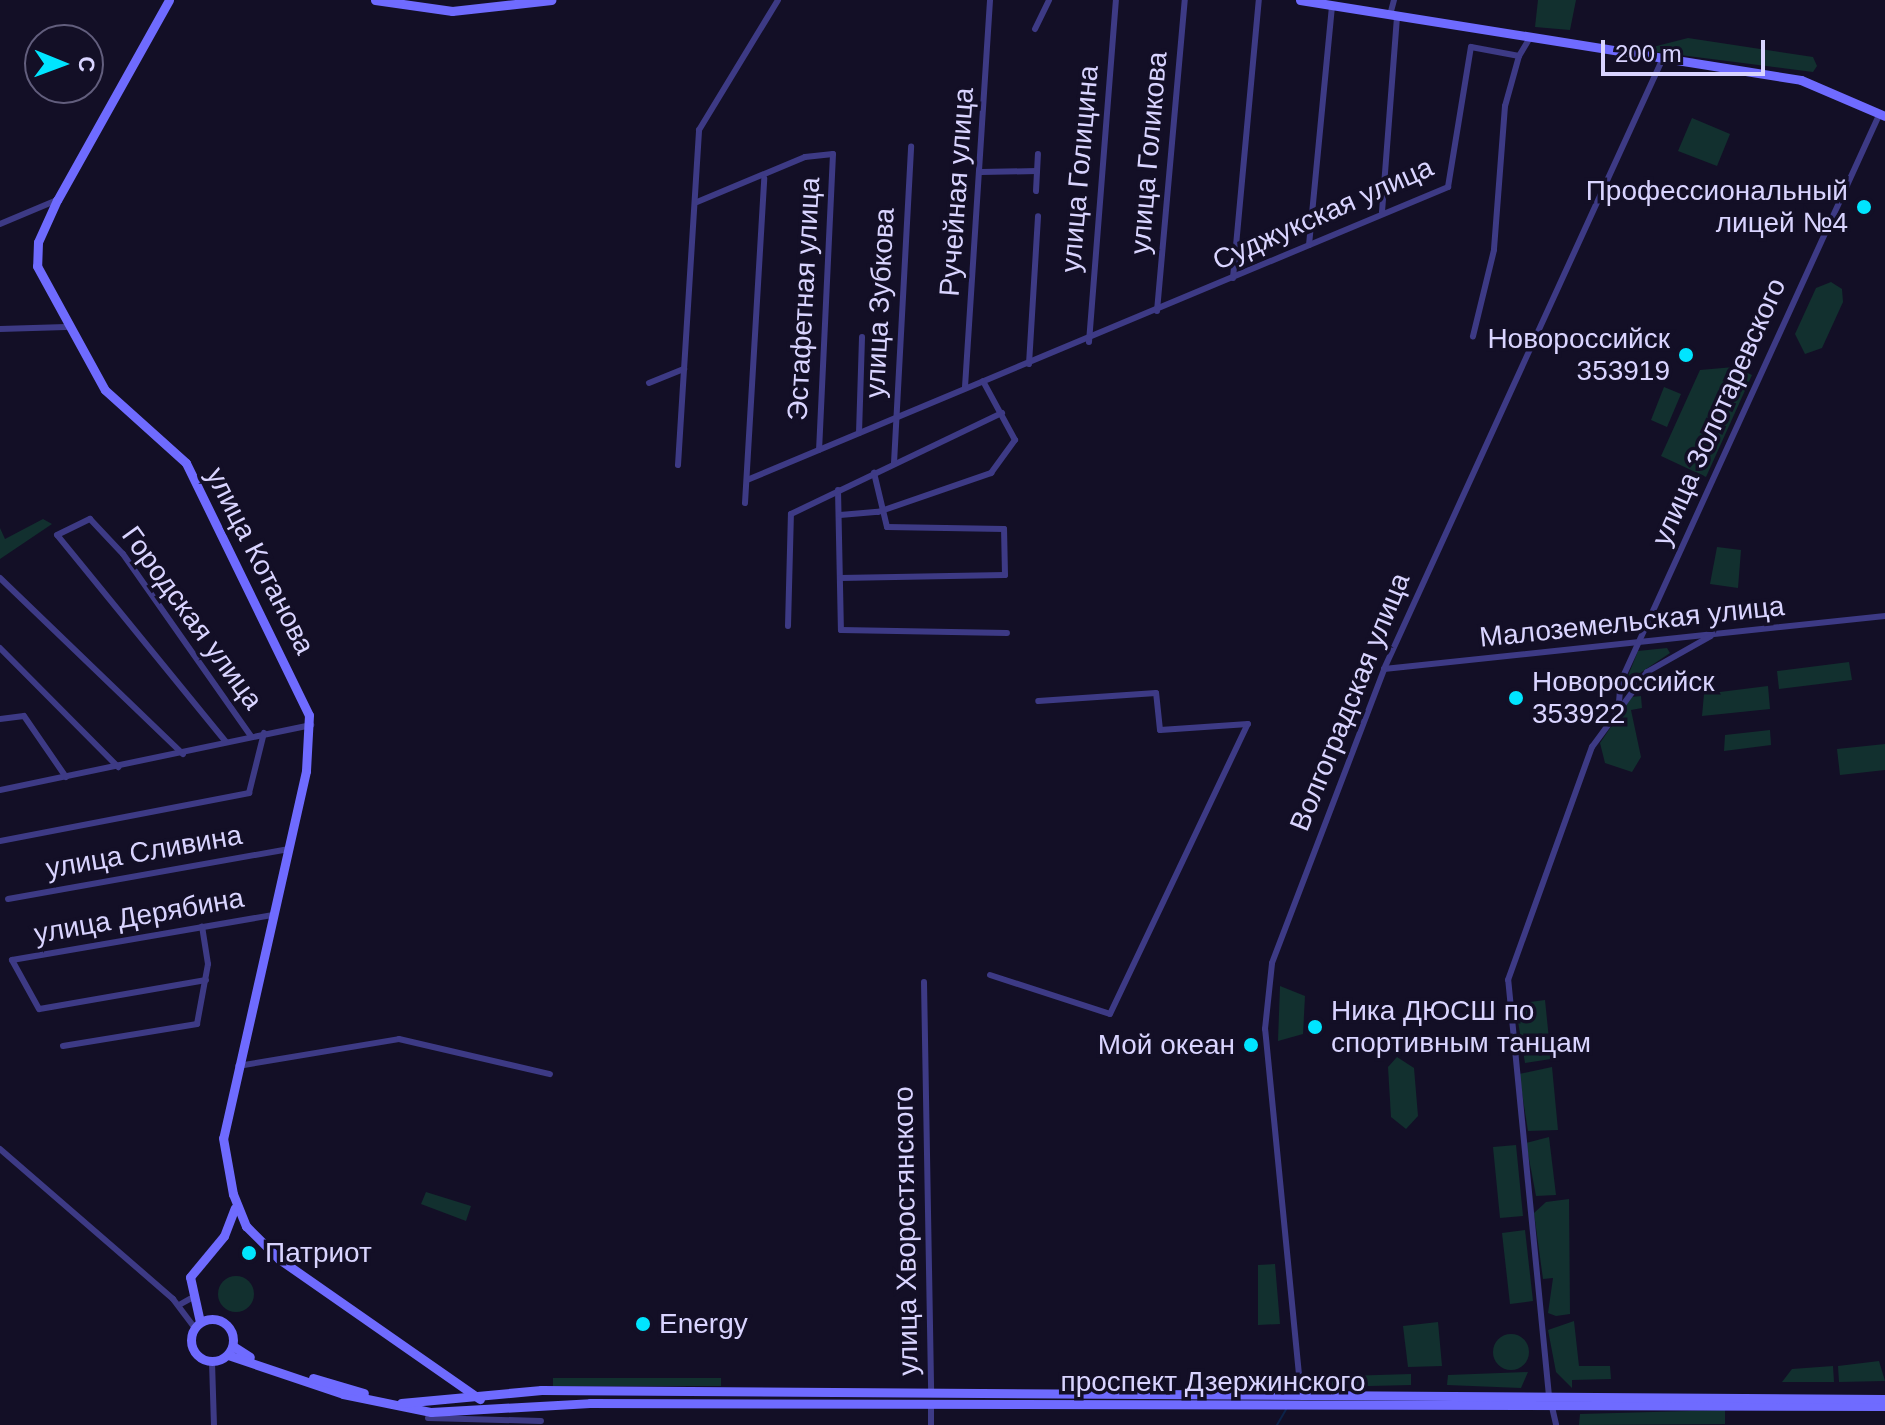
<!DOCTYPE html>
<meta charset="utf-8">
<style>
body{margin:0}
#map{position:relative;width:1885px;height:1425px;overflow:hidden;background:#130f26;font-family:Arial,sans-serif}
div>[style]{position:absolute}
.green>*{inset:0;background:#12302f}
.round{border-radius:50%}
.stream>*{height:2px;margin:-1px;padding:0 1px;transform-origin:1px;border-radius:1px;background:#0c2248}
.street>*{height:6px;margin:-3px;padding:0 3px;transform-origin:3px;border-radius:3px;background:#3d3a85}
.secondary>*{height:9px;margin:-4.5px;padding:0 4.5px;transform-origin:4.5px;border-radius:4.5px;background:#6f6bff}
.secondary>.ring{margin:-4.5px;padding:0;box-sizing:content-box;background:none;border:9px solid #6f6bff;border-radius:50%}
.dots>*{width:22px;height:22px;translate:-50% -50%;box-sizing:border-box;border:4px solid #130f26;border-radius:50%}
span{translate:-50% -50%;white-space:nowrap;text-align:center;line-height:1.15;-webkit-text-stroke:7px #130f26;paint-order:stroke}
.street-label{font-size:28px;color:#d9d4ff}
.poi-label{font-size:28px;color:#d9d4ff}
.right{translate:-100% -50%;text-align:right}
.left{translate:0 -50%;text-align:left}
.north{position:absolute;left:24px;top:24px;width:80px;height:80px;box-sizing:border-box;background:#130f26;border:2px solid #625e7d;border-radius:50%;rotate:91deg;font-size:22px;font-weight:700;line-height:32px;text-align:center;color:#d9d4ff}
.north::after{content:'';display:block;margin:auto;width:28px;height:36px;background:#00e5ff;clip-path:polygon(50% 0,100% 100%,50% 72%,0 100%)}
.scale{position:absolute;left:1601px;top:40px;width:164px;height:36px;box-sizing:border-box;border:4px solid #d9d4ff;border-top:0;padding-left:10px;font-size:24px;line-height:28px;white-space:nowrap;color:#d9d4ff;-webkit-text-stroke:6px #130f26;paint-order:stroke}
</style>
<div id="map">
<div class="green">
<i style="clip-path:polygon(1538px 0,1576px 0,1570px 30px,1535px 27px)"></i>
<i style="clip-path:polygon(1688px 38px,1813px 57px,1817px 66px,1813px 72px,1641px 50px)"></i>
<i style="clip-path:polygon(1692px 118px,1730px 134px,1717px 166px,1678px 151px)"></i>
<i style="clip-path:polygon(1831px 282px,1842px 289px,1843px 302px,1822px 348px,1805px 354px,1795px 334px,1816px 288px)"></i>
<i style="clip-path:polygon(1734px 367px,1752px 375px,1706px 477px,1661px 456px,1700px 370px)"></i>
<i style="clip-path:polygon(1664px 387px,1681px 394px,1667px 427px,1651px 420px)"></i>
<i style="clip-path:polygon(43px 519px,52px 524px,0 559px,0 528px,5px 539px)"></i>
<i style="clip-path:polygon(1717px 547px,1741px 550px,1738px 588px,1710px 584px)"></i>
<i style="clip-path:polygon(1667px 648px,1670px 653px,1625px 683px,1638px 651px)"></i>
<i style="clip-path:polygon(1849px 662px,1852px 680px,1779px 689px,1777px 671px)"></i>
<i style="clip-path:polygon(1768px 686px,1770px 709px,1702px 716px,1704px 694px)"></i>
<i style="clip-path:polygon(1641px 696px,1642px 708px,1631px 710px,1641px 757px,1632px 772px,1605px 763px,1600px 743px,1631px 697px)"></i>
<i style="clip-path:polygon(1770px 730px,1771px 745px,1724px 751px,1725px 735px)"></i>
<i style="clip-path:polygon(1885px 744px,1885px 770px,1840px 775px,1837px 749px)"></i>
<i style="clip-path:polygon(1280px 986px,1305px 996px,1303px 1034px,1278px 1041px)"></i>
<i style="clip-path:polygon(1545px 1000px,1551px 1059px,1525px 1063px,1515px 1004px)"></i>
<i style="clip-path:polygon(1397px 1057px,1414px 1068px,1418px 1116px,1406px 1129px,1391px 1117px,1388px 1067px)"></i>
<i style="clip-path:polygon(1552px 1067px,1558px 1130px,1528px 1131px,1519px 1074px)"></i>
<i style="clip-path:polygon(1549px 1137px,1556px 1195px,1536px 1196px,1526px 1143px)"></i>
<i style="clip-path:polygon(1516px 1145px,1523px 1216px,1500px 1218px,1493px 1147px)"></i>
<i style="clip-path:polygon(426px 1192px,471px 1206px,466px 1221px,421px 1204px)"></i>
<i style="clip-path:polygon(1569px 1199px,1570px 1314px,1556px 1316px,1548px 1313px,1553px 1278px,1543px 1279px,1534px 1213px,1546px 1202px)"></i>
<i style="clip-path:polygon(1525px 1230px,1533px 1301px,1510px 1304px,1502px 1233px)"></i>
<i style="clip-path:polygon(1275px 1264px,1280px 1324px,1258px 1325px,1258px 1265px)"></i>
<i class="round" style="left:218px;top:1276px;width:36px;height:36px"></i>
<i style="clip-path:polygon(1574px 1321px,1579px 1366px,1610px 1366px,1611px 1379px,1572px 1380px,1572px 1388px,1556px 1372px,1548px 1330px)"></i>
<i style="clip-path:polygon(1438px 1322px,1442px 1366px,1408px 1367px,1403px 1326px)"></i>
<i class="round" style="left:1493px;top:1334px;width:36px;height:36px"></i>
<i style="clip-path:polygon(1879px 1361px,1885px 1381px,1839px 1382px,1838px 1366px)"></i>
<i style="clip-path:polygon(1833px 1366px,1834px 1382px,1782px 1382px,1792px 1369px)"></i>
<i style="clip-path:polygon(1528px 1372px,1521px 1388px,1447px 1385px,1448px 1375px)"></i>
<i style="clip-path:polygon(1411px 1374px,1411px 1385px,1329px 1387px,1312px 1377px)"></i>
<i style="clip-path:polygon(553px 1378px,721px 1378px,721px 1386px,553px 1386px)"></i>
<i style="clip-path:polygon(1725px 1410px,1725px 1424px,1579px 1425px,1580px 1414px)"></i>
</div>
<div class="stream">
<i style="left:1277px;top:1425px;width:20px;rotate:-60deg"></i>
</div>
<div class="street">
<i style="left:1390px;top:15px;width:16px;rotate:-75deg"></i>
<i style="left:1035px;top:29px;width:32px;rotate:-64deg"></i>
<i style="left:1519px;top:56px;width:23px;rotate:-59deg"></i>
<i style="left:981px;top:172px;width:56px;rotate:-1deg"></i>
<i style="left:1036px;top:191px;width:37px;rotate:-87deg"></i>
<i style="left:697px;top:202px;width:117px;rotate:-22.6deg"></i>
<i style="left:805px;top:157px;width:28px;rotate:-6deg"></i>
<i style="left:833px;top:154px;width:296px;rotate:92.7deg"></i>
<i style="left:1382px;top:212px;width:197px;rotate:-85.6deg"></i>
<i style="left:0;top:224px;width:62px;rotate:-22.8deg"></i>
<i style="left:1309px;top:245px;width:241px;rotate:-84.5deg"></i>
<i style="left:1233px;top:278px;width:279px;rotate:-84.7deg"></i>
<i style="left:1157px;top:311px;width:312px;rotate:-84.9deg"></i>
<i style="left:0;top:329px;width:66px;rotate:-1.7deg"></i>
<i style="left:1089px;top:342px;width:343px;rotate:-85.5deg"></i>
<i style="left:1029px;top:364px;width:148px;rotate:-86.5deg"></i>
<i style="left:649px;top:383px;width:38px;rotate:-22deg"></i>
<i style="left:965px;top:387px;width:388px;rotate:-86.3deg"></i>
<i style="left:859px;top:433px;width:96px;rotate:-88.2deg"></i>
<i style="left:894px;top:463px;width:317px;rotate:-86.9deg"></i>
<i style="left:678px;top:465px;width:336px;rotate:-86.4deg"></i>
<i style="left:699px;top:130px;width:152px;rotate:-58.7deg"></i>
<i style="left:747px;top:480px;width:760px;rotate:-22.68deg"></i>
<i style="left:1448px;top:187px;width:142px;rotate:-80.7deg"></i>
<i style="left:1471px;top:47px;width:49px;rotate:10.6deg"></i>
<i style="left:1519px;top:56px;width:52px;rotate:105.6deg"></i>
<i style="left:1505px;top:106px;width:144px;rotate:94.4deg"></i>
<i style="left:1494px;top:250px;width:89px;rotate:103.7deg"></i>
<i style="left:838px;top:490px;width:140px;rotate:88.8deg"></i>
<i style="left:841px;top:630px;width:166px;rotate:1deg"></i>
<i style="left:745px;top:503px;width:325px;rotate:-86.6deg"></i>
<i style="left:840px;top:515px;width:38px;rotate:-5deg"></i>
<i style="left:878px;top:512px;width:120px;rotate:-19deg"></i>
<i style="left:991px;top:473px;width:41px;rotate:-54deg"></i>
<i style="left:1015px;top:440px;width:67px;rotate:-118.5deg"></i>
<i style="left:0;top:578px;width:254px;rotate:43.9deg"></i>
<i style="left:840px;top:578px;width:165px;rotate:-1deg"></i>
<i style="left:1005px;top:575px;width:46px;rotate:-91.2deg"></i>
<i style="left:1004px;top:529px;width:117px;rotate:-179deg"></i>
<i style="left:887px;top:527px;width:56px;rotate:-103.5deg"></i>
<i style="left:788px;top:626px;width:112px;rotate:-88.5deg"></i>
<i style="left:791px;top:514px;width:234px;rotate:-25.6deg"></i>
<i style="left:0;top:648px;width:168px;rotate:45.2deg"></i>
<i style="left:1384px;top:669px;width:504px;rotate:-6.04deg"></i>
<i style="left:1619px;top:702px;width:21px;rotate:-85deg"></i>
<i style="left:1621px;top:681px;width:624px;rotate:-65.49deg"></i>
<i style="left:0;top:719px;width:24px;rotate:-7deg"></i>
<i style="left:24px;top:716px;width:74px;rotate:55.5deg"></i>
<i style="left:226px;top:742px;width:267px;rotate:-129.2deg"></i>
<i style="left:57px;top:535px;width:37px;rotate:-26deg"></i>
<i style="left:90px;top:519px;width:48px;rotate:46.7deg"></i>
<i style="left:123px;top:554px;width:223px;rotate:54.9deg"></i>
<i style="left:0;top:790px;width:318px;rotate:-11.8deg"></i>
<i style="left:0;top:841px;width:254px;rotate:-10.9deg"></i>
<i style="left:249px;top:793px;width:62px;rotate:-76deg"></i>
<i style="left:8px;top:899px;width:284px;rotate:-10.1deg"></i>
<i style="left:990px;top:975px;width:126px;rotate:18deg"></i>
<i style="left:1110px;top:1014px;width:321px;rotate:-64.6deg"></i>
<i style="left:1248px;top:724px;width:88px;rotate:176.1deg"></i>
<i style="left:1160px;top:730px;width:37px;rotate:-96deg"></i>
<i style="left:1156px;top:693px;width:118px;rotate:176.1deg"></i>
<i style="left:206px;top:980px;width:169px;rotate:170.1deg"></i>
<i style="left:39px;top:1009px;width:56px;rotate:-118.9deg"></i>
<i style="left:12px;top:960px;width:265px;rotate:-9.8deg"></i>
<i style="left:924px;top:982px;width:412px;rotate:89deg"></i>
<i style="left:63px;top:1046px;width:136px;rotate:-9.3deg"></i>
<i style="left:197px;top:1024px;width:61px;rotate:-79.6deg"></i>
<i style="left:208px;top:964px;width:38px;rotate:-99deg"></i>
<i style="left:238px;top:1066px;width:163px;rotate:-9.5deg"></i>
<i style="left:399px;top:1039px;width:155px;rotate:13.1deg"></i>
<i style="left:0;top:1149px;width:229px;rotate:40.9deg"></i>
<i style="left:173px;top:1299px;width:36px;rotate:53deg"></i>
<i style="left:179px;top:1305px;width:13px;rotate:-29deg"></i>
<i style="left:212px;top:1362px;width:63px;rotate:88.2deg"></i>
<i style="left:1301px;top:1395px;width:368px;rotate:-95.6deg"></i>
<i style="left:1265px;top:1029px;width:66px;rotate:-83.9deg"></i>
<i style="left:1272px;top:963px;width:315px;rotate:-69.1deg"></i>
<i style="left:1384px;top:669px;width:672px;rotate:-65.46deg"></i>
<i style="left:1549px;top:1396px;width:418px;rotate:-95.6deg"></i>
<i style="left:1508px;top:980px;width:248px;rotate:-70.2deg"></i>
<i style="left:1592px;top:747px;width:93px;rotate:-53.7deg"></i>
<i style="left:1647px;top:672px;width:73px;rotate:-29.4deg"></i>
<i style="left:1552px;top:1407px;width:18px;rotate:77deg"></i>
<i style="left:428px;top:1418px;width:113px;rotate:1.5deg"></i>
<i style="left:931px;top:1425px;width:22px;rotate:-90deg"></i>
</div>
<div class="secondary">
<i style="left:169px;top:0;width:229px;rotate:119.2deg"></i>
<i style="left:57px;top:200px;width:46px;rotate:114.3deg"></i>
<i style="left:38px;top:242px;width:24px;rotate:92deg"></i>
<i style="left:37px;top:266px;width:141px;rotate:61.3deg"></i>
<i style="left:105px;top:390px;width:109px;rotate:42deg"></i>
<i style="left:186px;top:463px;width:280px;rotate:64deg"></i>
<i style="left:309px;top:715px;width:56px;rotate:93.1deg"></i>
<i style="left:306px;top:771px;width:376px;rotate:102.7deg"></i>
<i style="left:223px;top:1138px;width:57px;rotate:79.9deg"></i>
<i style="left:233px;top:1194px;width:35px;rotate:68deg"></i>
<i style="left:246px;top:1226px;width:47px;rotate:45deg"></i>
<i style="left:279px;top:1259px;width:245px;rotate:34.9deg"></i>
<i style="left:375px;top:0;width:78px;rotate:8.1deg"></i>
<i style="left:452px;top:11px;width:100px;rotate:-6.3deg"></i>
<i style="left:1300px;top:0;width:507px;rotate:9.07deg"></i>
<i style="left:1801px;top:80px;width:91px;rotate:23.2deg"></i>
<i class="ring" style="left:191px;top:1319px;width:33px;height:33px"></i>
<i style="left:200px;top:1322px;width:46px;rotate:-102.5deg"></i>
<i style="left:190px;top:1277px;width:53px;rotate:-50.3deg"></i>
<i style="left:224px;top:1236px;width:30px;rotate:-69deg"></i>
<i style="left:233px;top:1346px;width:20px;rotate:33deg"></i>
<i style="left:228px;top:1355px;width:121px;rotate:18.7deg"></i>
<i style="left:343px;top:1394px;width:90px;rotate:11.6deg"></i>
<i style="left:431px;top:1412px;width:159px;rotate:-3.2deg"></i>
<i style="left:590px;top:1403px;width:1295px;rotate:0.13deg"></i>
<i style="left:313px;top:1378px;width:53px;rotate:16.4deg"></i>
<i style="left:401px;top:1403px;width:141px;rotate:-5.3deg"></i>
<i style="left:541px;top:1390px;width:1344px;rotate:0.38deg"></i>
</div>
<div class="dots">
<i style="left:1864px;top:207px;background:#00e5ff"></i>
<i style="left:1686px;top:355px;background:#00e5ff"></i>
<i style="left:1516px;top:698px;background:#00e5ff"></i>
<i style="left:1315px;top:1027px;background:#00e5ff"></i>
<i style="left:1251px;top:1045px;background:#00e5ff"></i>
<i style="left:249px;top:1253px;background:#00e5ff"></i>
<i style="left:643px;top:1324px;background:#00e5ff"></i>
</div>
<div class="street-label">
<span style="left:1149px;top:153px;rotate:-85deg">улица Голикова</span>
<span style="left:1080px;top:169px;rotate:-85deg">улица Голицина</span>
<span style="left:957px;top:192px;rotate:-86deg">Ручейная улица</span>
<span style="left:1323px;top:214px;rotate:-24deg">Суджукская улица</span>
<span style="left:804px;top:299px;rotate:-87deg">Эстафетная улица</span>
<span style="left:880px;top:303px;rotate:-87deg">улица Зубкова</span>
<span style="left:1719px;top:412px;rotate:-66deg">улица Золотаревского</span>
<span style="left:260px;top:561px;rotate:63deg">улица Котанова</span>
<span style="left:192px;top:618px;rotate:54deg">Городская улица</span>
<span style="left:1632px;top:622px;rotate:-6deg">Малоземельская улица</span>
<span style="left:1350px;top:702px;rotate:-68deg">Волгоградская улица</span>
<span style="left:144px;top:852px;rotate:-10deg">улица Сливина</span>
<span style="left:139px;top:916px;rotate:-10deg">улица Дерябина</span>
<span style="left:906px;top:1231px;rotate:-91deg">улица Хворостянского</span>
<span style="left:1213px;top:1382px">проспект Дзержинского</span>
</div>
<div class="poi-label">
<span class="right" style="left:1848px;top:207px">Профессиональный<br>лицей №4</span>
<span class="right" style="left:1670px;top:355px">Новороссийск<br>353919</span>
<span class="left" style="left:1532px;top:698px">Новороссийск<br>353922</span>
<span class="left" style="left:1331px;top:1027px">Ника ДЮСШ по<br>спортивным танцам</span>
<span class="right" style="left:1235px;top:1045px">Мой океан</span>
<span class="left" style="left:265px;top:1253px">Патриот</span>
<span class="left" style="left:659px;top:1324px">Energy</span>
</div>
<div class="north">С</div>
<div class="scale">200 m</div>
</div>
